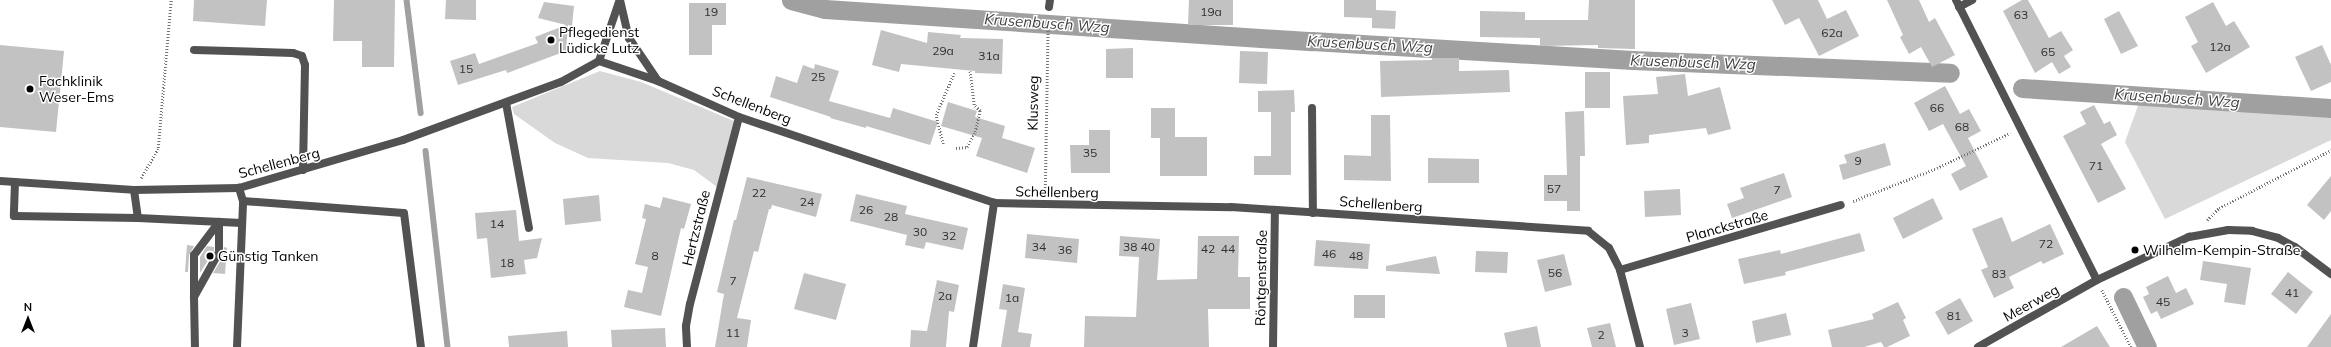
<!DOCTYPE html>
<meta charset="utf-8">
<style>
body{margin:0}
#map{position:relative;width:2331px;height:347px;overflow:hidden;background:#fff;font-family:Mulish,sans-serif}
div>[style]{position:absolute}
.green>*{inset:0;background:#d9d9d9}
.stream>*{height:5.5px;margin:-2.75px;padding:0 2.75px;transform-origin:2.75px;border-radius:2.75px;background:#a0a0a0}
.canal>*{height:19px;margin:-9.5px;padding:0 9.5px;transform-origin:9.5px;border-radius:9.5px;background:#a0a0a0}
.building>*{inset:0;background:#c2c2c2}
.path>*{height:2.5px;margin-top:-1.25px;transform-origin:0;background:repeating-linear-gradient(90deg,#747474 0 1px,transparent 0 3px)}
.lane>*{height:8px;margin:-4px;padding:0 4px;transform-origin:4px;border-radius:4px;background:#525252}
.street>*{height:8px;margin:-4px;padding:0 4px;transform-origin:4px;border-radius:4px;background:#525252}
.dots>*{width:11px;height:11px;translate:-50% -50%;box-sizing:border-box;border:2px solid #fff;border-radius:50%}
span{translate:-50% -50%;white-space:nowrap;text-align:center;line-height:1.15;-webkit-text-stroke:3px #fff;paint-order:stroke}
.number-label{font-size:12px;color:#303030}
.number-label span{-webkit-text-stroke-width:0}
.poi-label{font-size:14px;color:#000}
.left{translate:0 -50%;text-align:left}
.street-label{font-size:14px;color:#000}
.water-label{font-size:15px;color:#414141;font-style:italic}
.north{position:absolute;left:8px;top:299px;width:40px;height:40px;-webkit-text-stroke:3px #fff;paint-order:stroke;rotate:0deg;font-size:11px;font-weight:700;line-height:16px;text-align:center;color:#000}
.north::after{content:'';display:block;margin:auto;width:14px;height:18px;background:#000;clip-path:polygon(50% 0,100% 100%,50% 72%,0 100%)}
</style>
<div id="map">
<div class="green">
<i style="clip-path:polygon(600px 71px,641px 82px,734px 121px,717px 187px,694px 170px,668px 163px,588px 158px,555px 143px,514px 114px,512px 107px)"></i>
<i style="clip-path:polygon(2140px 100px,2331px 114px,2331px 140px,2165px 219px,2125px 142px)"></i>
</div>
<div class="stream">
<i style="left:407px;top:0;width:114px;rotate:82.9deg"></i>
<i style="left:426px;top:151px;width:197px;rotate:83.6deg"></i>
</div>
<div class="canal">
<i style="left:791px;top:0;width:35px;rotate:15deg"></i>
<i style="left:825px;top:9px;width:488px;rotate:3.8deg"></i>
<i style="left:1312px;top:41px;width:321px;rotate:3.4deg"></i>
<i style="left:1632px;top:60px;width:318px;rotate:2.3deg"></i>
<i style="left:2022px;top:88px;width:310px;rotate:3.7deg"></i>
<i style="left:2123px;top:297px;width:55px;rotate:64.4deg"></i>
</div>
<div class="building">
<i style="clip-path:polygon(194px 0,267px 0,265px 26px,193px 21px)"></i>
<i style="clip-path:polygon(334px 0,395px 0,394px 67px,362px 67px,362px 41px,333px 41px)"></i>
<i style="clip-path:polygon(446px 0,476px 0,476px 20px,445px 19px)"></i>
<i style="clip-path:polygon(1189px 0,1233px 0,1233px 25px,1188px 25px)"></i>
<i style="clip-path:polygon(1344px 0,1376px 0,1376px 10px,1396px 11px,1395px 29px,1372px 28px,1372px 18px,1344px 17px)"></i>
<i style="clip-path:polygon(1589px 0,1635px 0,1635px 49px,1598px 48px,1598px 45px,1540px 46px,1540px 38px,1480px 37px,1480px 11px,1525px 12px,1525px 20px,1588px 20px)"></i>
<i style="clip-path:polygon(1772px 0,1818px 0,1827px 19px,1846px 10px,1859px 36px,1819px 56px,1799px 18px,1785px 25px)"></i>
<i style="clip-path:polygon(1887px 0,1919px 0,1929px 22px,1935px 18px,1955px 55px,1932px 67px,1921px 47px,1909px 54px,1900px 37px,1903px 35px)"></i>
<i style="clip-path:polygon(2022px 0,2028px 0,2049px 38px,2061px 31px,2073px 50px,2064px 56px,2071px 67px,2059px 74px,2052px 62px,2035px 73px,2003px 11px)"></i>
<i style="clip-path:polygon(544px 2px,574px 6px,572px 26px,568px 25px,566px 51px,507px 73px,506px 70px,458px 85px,450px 61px,475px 53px,479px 64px,538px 43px,535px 37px,566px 25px,538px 18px)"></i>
<i style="clip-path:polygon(2213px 2px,2226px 26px,2234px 21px,2250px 47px,2206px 73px,2191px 46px,2198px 42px,2185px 17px)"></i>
<i style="clip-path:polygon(689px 3px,726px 3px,726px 25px,712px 25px,712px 55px,689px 55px)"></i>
<i style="clip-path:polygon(2119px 11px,2138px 46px,2121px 54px,2104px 19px)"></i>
<i style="clip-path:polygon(881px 30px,927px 43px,928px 32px,961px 35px,960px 38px,1003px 39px,1002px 74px,975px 73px,975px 71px,901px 64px,899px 72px,872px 65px)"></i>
<i style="clip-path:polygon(0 45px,64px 51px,56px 132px,0 127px)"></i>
<i style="clip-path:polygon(2322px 45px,2331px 65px,2331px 82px,2311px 91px,2295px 57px)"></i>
<i style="clip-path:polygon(1133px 48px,1133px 78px,1106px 78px,1106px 49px)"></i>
<i style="clip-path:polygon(1240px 51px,1268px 52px,1267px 84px,1239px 83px)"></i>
<i style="clip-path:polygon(1432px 58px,1459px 58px,1459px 71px,1509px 70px,1510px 92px,1381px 97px,1380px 61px,1432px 60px)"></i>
<i style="clip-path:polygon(815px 64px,839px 71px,829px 101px,890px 118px,893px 108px,938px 122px,930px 145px,866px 126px,866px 128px,830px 118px,831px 117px,770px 97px,776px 76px,797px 83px,803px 65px,814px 69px)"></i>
<i style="clip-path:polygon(1585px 72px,1610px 72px,1610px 108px,1585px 108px)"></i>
<i style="clip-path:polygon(1685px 74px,1688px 96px,1720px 87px,1731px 129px,1708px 135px,1706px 128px,1649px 135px,1649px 143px,1626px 145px,1623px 96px,1658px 94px,1656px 77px)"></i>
<i style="clip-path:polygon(1945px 86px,1960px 114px,1969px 109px,1981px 131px,1968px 138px,1988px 177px,1960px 191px,1951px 174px,1966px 166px,1943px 124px,1929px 131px,1914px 103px)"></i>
<i style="clip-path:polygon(1294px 90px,1295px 112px,1291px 112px,1291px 175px,1254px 175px,1254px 156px,1271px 156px,1271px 112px,1258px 112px,1258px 91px)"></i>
<i style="clip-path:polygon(948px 102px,977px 111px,975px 117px,1005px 126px,1002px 138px,1035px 148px,1027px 173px,976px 156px,982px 138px,941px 126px)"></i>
<i style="clip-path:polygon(2094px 105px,2104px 124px,2110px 121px,2117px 135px,2101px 144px,2126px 189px,2098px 203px,2063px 136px,2086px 124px,2080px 112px)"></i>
<i style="clip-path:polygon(1151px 108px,1175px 108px,1175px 137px,1207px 137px,1207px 176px,1160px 176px,1160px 138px,1151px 138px)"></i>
<i style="clip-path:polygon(1584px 111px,1585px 156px,1580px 156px,1580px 211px,1567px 211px,1567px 201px,1544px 201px,1544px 175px,1567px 175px,1565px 112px)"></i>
<i style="clip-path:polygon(1371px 115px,1390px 115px,1391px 181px,1344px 180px,1344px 155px,1371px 156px)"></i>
<i style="clip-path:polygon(1089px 130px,1110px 130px,1110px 173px,1071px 173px,1070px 145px,1089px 145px)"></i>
<i style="clip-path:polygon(1885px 143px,1891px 165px,1843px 180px,1839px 165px,1847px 163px,1844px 155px)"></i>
<i style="clip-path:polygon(1428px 158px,1479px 159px,1479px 183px,1428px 183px)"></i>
<i style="clip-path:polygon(1784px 173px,1792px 197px,1732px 218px,1727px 204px,1744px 198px,1740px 188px)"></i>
<i style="clip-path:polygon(2331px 176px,2331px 211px,2324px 220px,2307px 205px)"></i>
<i style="clip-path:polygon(747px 177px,822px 194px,816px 217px,772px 205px,771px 209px,769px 209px,758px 252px,754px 251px,737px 318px,751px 320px,747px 347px,715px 347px,724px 294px,717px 292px,734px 220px,736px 220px)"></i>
<i style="clip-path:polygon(1680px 189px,1681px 215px,1645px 217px,1644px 191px)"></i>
<i style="clip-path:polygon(856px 194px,907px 206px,905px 214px,968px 228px,963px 250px,926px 242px,924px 249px,905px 245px,907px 235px,850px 221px)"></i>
<i style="clip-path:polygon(599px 195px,601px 221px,565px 225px,563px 199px)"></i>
<i style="clip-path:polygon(663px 197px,691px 204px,684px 229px,681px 228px,661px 316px,624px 307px,628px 290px,642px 293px,648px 267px,635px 264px,646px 219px,642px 218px,645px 204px,660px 208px)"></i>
<i style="clip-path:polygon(1933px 198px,1943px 219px,1903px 239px,1893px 218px)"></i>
<i style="clip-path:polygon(516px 210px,519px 241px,542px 238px,537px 258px,524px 260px,526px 274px,491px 278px,487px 238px,477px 239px,475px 213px)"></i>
<i style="clip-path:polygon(2002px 217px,2012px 242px,2050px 224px,2064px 254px,2043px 264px,2041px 261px,2009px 277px,2014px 288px,1994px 298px,1981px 270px,1988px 267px,1972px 229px)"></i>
<i style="clip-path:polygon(1860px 233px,1865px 251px,1785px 272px,1786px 275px,1744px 284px,1738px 259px,1780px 250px,1781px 254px)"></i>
<i style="clip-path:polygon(1027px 234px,1079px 239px,1077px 263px,1025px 258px)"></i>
<i style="clip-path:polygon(1120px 236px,1160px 239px,1157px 280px,1197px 279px,1198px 236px,1239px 236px,1238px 277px,1250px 277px,1250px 309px,1208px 309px,1209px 347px,1084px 347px,1085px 316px,1136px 317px,1139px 257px,1119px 256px)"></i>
<i style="clip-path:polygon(1316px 240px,1370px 244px,1368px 269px,1314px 266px)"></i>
<i style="clip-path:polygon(187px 245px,194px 246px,189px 255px,188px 272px,185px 272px)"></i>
<i style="clip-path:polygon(207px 246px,214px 247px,214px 251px,200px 273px,200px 257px)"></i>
<i style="clip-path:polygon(224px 247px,227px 248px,225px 274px,213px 273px,224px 255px)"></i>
<i style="clip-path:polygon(1476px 251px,1508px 252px,1507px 273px,1475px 272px)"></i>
<i style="clip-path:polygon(1564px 254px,1572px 285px,1545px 292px,1537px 260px)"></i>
<i style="clip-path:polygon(1436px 256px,1440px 274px,1386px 271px,1386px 266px)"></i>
<i style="clip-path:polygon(2203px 261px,2251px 268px,2245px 305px,2224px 302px,2227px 284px,2200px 280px)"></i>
<i style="clip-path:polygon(2288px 272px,2313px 292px,2296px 314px,2271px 294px)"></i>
<i style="clip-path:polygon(804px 273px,846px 284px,836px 320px,794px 309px)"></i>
<i style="clip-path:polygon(2168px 276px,2176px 293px,2186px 288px,2194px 304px,2161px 319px,2157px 311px,2151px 314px,2143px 297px,2149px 294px,2146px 287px)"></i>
<i style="clip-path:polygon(937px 280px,959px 285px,954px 312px,949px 311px,946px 347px,910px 347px,911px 330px,927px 331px)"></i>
<i style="clip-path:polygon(1003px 284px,1025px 288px,1018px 332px,1032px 334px,1030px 347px,1001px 347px,1007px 310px,999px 309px)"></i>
<i style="clip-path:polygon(1354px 295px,1385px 295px,1385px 318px,1354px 318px)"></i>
<i style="clip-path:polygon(1960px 298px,1973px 321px,1948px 335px,1935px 312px)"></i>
<i style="clip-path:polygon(1898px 302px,1906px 318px,1903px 320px,1910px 336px,1887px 347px,1884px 347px,1881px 342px,1864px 347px,1832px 347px,1828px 330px,1874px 319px,1872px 314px)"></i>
<i style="clip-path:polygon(1691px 303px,1700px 339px,1674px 345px,1666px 309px)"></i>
<i style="clip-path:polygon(1786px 313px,1791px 335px,1756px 343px,1752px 321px)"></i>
<i style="clip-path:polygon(2331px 314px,2331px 347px,2307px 347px)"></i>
<i style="clip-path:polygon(1610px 323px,1616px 347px,1592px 347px,1587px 328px)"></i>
<i style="clip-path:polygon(1537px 326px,1541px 347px,1507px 347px,1504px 333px)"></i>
<i style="clip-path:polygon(2097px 326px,2110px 347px,2061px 347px)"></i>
<i style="clip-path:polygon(665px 328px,666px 347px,612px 347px,611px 330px)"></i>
<i style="clip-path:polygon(567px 331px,568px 347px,509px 347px,508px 336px)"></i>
</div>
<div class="path">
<i style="left:943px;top:144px;width:30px;rotate:-104deg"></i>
<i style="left:936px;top:115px;width:46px;rotate:-66.8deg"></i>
<i style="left:956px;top:148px;width:11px;rotate:-5deg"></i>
<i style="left:967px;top:147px;width:17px;rotate:-62deg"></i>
<i style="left:975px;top:132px;width:22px;rotate:-77deg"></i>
<i style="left:980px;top:111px;width:8px;rotate:-135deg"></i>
<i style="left:974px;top:105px;width:34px;rotate:-97deg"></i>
<i style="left:141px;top:178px;width:34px;rotate:-60deg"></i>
<i style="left:158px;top:148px;width:149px;rotate:-85deg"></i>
<i style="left:1045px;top:191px;width:171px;rotate:-89deg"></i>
<i style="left:1853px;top:201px;width:90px;rotate:-21.4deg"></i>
<i style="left:1937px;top:168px;width:81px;rotate:-25.6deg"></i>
<i style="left:2207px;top:220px;width:17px;rotate:-45deg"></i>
<i style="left:2219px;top:208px;width:126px;rotate:-27.4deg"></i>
<i style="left:2102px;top:290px;width:64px;rotate:63deg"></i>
</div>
<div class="lane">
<i style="left:1959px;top:7px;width:15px;rotate:-28deg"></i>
<i style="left:194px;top:50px;width:99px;rotate:1.7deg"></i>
<i style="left:293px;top:53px;width:9px;rotate:18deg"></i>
<i style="left:302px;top:56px;width:9px;rotate:72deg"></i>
<i style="left:305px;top:65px;width:105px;rotate:91.1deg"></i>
<i style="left:1312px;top:108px;width:105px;rotate:89.5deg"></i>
<i style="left:15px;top:182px;width:34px;rotate:92deg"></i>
<i style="left:14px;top:216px;width:124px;rotate:0.9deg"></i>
<i style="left:134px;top:190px;width:28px;rotate:82deg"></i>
<i style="left:138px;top:218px;width:104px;rotate:2.8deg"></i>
<i style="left:243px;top:201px;width:161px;rotate:4.3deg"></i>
<i style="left:404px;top:213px;width:135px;rotate:82.8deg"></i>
<i style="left:194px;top:297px;width:51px;rotate:-60.9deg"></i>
<i style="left:219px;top:252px;width:30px;rotate:-90deg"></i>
<i style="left:219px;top:222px;width:41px;rotate:127.1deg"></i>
<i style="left:194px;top:255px;width:42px;rotate:90deg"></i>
<i style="left:194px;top:297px;width:50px;rotate:88.9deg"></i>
<i style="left:237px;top:347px;width:146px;rotate:-87.6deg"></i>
<i style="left:243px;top:201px;width:14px;rotate:-107deg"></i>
</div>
<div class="street">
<i style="left:620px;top:0;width:39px;rotate:77deg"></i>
<i style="left:629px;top:38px;width:52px;rotate:56deg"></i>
<i style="left:1956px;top:0;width:313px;rotate:63.3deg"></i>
<i style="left:1049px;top:7px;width:7px;rotate:-82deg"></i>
<i style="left:599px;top:61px;width:62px;rotate:-71.3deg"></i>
<i style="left:506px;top:103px;width:127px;rotate:79.6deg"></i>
<i style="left:0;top:181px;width:134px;rotate:3.8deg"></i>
<i style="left:134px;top:190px;width:105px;rotate:-1.1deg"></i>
<i style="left:239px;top:188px;width:171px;rotate:-16.3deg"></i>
<i style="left:403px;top:140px;width:168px;rotate:-20.2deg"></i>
<i style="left:561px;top:82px;width:43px;rotate:-28.9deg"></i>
<i style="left:599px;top:61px;width:62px;rotate:18.7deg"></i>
<i style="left:658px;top:81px;width:89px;rotate:24deg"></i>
<i style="left:739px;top:117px;width:269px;rotate:18.6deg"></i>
<i style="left:994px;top:203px;width:237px;rotate:1deg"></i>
<i style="left:1231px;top:207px;width:358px;rotate:3.8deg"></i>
<i style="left:1588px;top:231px;width:27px;rotate:39deg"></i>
<i style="left:1609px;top:248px;width:25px;rotate:63deg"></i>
<i style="left:1620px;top:270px;width:80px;rotate:75.4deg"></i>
<i style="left:1620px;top:270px;width:230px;rotate:-16.4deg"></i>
<i style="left:687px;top:347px;width:21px;rotate:-93deg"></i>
<i style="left:686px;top:326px;width:22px;rotate:-80deg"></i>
<i style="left:690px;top:304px;width:193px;rotate:-75.3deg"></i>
<i style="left:973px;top:347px;width:146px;rotate:-81.7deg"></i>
<i style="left:1273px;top:347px;width:137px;rotate:-89.2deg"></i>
<i style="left:1978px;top:347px;width:137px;rotate:-29.4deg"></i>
<i style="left:2097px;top:280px;width:102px;rotate:-25.1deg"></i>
<i style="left:2189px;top:237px;width:40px;rotate:-10deg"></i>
<i style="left:2228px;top:230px;width:24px;rotate:2deg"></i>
<i style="left:2252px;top:231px;width:27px;rotate:15deg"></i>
<i style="left:2278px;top:238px;width:19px;rotate:28deg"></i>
<i style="left:2295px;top:247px;width:45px;rotate:36.9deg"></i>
</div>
<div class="dots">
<i style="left:551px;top:40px;background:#000"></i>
<i style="left:30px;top:89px;background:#000"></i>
<i style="left:2135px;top:250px;background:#000"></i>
<i style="left:210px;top:256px;background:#000"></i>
</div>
<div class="number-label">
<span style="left:711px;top:12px">19</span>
<span style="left:1211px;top:12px">19a</span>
<span style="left:2021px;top:15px">63</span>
<span style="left:1832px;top:33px">62a</span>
<span style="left:2220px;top:47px">12a</span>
<span style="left:943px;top:51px">29a</span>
<span style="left:2048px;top:52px">65</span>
<span style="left:989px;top:56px">31a</span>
<span style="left:466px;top:69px">15</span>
<span style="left:818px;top:77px">25</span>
<span style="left:1937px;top:108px">66</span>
<span style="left:1962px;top:127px">68</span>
<span style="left:1090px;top:153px">35</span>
<span style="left:1858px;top:161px">9</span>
<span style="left:2096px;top:166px">71</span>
<span style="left:1554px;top:189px">57</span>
<span style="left:1777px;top:190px">7</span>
<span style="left:759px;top:193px">22</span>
<span style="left:807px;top:202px">24</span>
<span style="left:866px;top:210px">26</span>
<span style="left:891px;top:217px">28</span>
<span style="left:497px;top:224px">14</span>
<span style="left:920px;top:232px">30</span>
<span style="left:949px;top:236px">32</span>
<span style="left:2046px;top:244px">72</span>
<span style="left:1039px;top:247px">34</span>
<span style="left:1139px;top:247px">38 40</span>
<span style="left:1208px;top:249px">42</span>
<span style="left:1228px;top:249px">44</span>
<span style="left:1065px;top:250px">36</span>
<span style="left:1329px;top:254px">46</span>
<span style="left:655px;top:256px">8</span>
<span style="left:1356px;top:256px">48</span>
<span style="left:507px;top:263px">18</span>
<span style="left:1555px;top:273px">56</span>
<span style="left:1999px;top:274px">83</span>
<span style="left:733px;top:281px">7</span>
<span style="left:2292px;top:293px">41</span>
<span style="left:945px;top:296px">2a</span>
<span style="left:1012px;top:298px">1a</span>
<span style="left:2163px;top:302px">45</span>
<span style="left:1954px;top:316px">81</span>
<span style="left:733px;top:333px">11</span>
<span style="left:1685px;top:333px">3</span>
<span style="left:1601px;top:335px">2</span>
</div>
<div class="poi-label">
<span class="left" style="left:559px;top:40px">Pflegedienst<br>Lüdicke Lutz</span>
<span class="left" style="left:39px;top:89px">Fachklinik<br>Weser-Ems</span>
<span class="left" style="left:2143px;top:250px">Wilhelm-Kempin-Straße</span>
<span class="left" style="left:218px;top:256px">Günstig Tanken</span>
</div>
<div class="street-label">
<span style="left:1033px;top:103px;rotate:-89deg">Klusweg</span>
<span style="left:752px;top:105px;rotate:21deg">Schellenberg</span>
<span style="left:279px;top:163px;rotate:-15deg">Schellenberg</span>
<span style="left:1057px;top:192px;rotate:1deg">Schellenberg</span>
<span style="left:1381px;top:204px;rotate:4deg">Schellenberg</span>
<span style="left:1727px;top:226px;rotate:-16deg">Planckstraße</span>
<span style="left:696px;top:228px;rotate:-76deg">Hertzstraße</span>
<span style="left:1261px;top:278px;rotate:-89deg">Röntgenstraße</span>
<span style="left:2031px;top:303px;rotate:-29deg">Meerweg</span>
</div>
<div class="water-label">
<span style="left:1047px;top:23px;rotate:4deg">Krusenbusch Wzg</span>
<span style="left:1370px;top:44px;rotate:3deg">Krusenbusch Wzg</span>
<span style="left:1693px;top:62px;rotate:2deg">Krusenbusch Wzg</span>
<span style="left:2177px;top:98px;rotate:4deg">Krusenbusch Wzg</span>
</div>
<div class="north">N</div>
</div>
